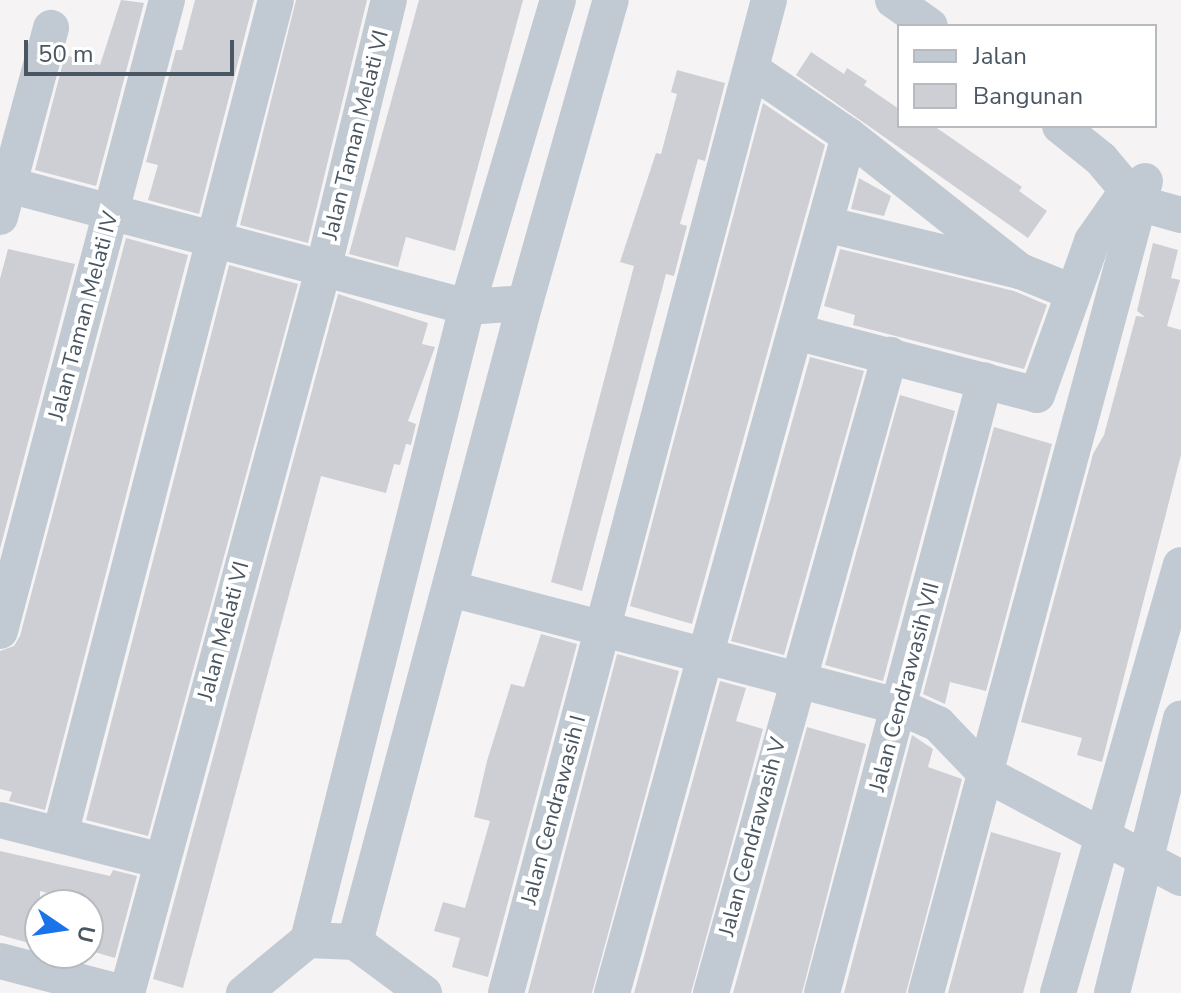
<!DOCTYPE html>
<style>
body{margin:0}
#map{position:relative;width:1181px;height:993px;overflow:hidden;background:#f5f3f3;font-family:"Nunito Sans",sans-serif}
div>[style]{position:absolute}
.building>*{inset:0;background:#cdcfd5}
.minor>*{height:36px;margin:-18px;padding:0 18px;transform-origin:18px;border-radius:18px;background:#c1cad2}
span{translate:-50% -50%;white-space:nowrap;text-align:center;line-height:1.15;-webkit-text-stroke:8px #fff;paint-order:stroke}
.street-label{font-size:22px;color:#4a5661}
.legend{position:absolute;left:897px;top:24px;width:260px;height:104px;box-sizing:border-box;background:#fff;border:2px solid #b7bbc0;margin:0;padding:10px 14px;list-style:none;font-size:24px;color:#4a5661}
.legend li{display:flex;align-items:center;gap:16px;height:40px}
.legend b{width:40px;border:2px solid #b7bbc0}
.north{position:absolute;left:24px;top:889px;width:80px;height:80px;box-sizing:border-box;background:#fff;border:2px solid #b7bbc0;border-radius:50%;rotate:103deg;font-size:22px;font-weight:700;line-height:32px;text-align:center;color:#4a5661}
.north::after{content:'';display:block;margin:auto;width:28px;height:36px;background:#1a73e8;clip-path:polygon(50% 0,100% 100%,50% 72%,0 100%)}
.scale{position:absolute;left:24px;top:40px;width:210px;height:36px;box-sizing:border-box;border:4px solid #4a5661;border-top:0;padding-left:10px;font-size:24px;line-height:28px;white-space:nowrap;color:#4a5661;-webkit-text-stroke:6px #fff;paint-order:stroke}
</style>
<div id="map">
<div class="building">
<i style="clip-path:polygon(121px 0,144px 3px,96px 186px,35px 170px,65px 55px,100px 65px)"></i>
<i style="clip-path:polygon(195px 0,254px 0,199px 214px,148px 200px,158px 165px,146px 162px,176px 50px,182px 50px)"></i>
<i style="clip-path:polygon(296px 0,367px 0,308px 243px,240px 225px)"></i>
<i style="clip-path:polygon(419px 0,523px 0,455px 251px,406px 237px,398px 267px,349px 254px)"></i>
<i style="clip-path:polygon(811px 52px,844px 74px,847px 68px,867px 81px,864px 85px,899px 109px,899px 126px,934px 126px,1022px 187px,1019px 191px,1047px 211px,1028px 238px,796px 75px)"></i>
<i style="clip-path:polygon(677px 70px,725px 83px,705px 161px,698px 159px,680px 224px,687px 226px,674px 276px,666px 274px,582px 591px,551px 582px,634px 266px,620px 262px,656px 153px,661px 154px,677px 94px,671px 92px)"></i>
<i style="clip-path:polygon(763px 103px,825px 145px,692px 624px,630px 606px)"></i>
<i style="clip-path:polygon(859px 178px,891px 196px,884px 216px,851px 209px)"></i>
<i style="clip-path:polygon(126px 238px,188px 255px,45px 810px,9px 801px,12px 792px,0 789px,0 651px,14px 646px,20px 636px)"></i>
<i style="clip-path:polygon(1153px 243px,1178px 250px,1171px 278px,1180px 280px,1167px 326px,1181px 330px,1181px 455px,1102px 762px,1077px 755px,1082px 738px,1021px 722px,1093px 454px,1104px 435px,1136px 316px,1145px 317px,1137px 311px)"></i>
<i style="clip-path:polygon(8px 249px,75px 264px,0 549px,0 279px)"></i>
<i style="clip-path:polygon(840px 249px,1014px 291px,1047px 305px,1024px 369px,853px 325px,855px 315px,824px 306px)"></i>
<i style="clip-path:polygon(229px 265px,298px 284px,148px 836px,86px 820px)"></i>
<i style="clip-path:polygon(338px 294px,428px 323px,422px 344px,435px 347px,408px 421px,416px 424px,411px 445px,406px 444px,400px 465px,394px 464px,386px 493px,321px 476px,183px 988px,153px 979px)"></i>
<i style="clip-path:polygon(810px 357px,864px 371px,784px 655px,731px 641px)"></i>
<i style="clip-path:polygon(900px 395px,955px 411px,883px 681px,825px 665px)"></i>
<i style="clip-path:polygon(994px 427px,1052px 444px,986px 691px,950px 682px,945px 704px,923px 694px)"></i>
<i style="clip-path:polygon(541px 634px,577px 644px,488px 977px,452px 967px,460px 938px,434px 931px,443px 902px,465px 908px,490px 821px,474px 817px,487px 761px,511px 684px,524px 687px)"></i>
<i style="clip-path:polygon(617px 654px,679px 671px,592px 993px,528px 993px)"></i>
<i style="clip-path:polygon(720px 681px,746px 688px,736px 721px,763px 729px,691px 993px,634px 993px)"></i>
<i style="clip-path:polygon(807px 727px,866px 744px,802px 993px,733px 993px)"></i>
<i style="clip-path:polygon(912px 735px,933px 749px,928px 767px,962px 779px,906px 993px,844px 993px)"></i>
<i style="clip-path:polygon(991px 832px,1061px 853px,1023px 993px,948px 993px)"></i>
<i style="clip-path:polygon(0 851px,110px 876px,113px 870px,137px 876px,115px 958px,88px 950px,88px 904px,40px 891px,40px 946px,0 935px)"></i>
</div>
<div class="minor">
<i style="left:893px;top:0;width:45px;rotate:35.1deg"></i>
<i style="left:752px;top:70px;width:117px;rotate:34.2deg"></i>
<i style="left:849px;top:136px;width:218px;rotate:38.3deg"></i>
<i style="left:1060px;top:126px;width:53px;rotate:38.8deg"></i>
<i style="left:1101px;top:159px;width:57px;rotate:49.9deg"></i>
<i style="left:1138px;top:203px;width:45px;rotate:15.6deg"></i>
<i style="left:9px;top:185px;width:474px;rotate:14.9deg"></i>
<i style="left:467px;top:307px;width:58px;rotate:-3.9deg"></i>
<i style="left:0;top:217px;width:196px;rotate:-74.9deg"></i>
<i style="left:825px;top:224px;width:201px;rotate:13.6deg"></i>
<i style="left:1020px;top:271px;width:56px;rotate:22deg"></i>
<i style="left:796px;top:332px;width:249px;rotate:14.6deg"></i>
<i style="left:1037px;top:395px;width:164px;rotate:-70.3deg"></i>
<i style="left:1092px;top:241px;width:65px;rotate:-55.1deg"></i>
<i style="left:451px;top:589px;width:464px;rotate:14.7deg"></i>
<i style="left:900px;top:707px;width:42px;rotate:24.1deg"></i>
<i style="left:938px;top:724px;width:69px;rotate:46.2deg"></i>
<i style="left:986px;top:774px;width:221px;rotate:28.1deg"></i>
<i style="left:0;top:631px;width:653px;rotate:-75.18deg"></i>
<i style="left:0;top:820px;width:167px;rotate:14.2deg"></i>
<i style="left:60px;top:835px;width:862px;rotate:-75.5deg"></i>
<i style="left:308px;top:940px;width:653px;rotate:-75.9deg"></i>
<i style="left:467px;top:307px;width:320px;rotate:-73.5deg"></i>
<i style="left:355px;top:942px;width:661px;rotate:-75.1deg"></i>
<i style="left:525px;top:303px;width:315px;rotate:-74.2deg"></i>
<i style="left:0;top:961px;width:127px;rotate:14.6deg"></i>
<i style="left:127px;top:993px;width:749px;rotate:-74.83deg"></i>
<i style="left:323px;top:270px;width:278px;rotate:-76.3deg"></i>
<i style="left:244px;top:993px;width:83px;rotate:-39.6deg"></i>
<i style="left:308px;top:940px;width:47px;rotate:2.4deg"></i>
<i style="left:355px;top:942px;width:86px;rotate:36.5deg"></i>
<i style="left:506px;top:993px;width:1027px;rotate:-75.17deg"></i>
<i style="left:612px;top:993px;width:889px;rotate:-74.54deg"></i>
<i style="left:711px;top:993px;width:663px;rotate:-74.33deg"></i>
<i style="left:822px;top:993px;width:634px;rotate:-75.11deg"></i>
<i style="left:926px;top:993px;width:841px;rotate:-74.91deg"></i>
<i style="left:1058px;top:993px;width:445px;rotate:-74deg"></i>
<i style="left:1112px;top:993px;width:283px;rotate:-75.9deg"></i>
</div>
<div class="street-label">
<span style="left:356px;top:135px;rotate:-76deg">Jalan Taman Melati VI</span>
<span style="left:84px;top:316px;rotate:-75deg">Jalan Taman Melati IV</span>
<span style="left:224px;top:631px;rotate:-75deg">Jalan Melati VI</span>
<span style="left:905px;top:687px;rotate:-75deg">Jalan Cendrawasih VII</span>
<span style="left:554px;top:810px;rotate:-75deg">Jalan Cendrawasih I</span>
<span style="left:753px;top:837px;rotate:-75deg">Jalan Cendrawasih V</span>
</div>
<ul class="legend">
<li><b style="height:10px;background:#c1cad2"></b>Jalan</li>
<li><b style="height:22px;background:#cdcfd5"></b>Bangunan</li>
</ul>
<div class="north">U</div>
<div class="scale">50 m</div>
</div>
